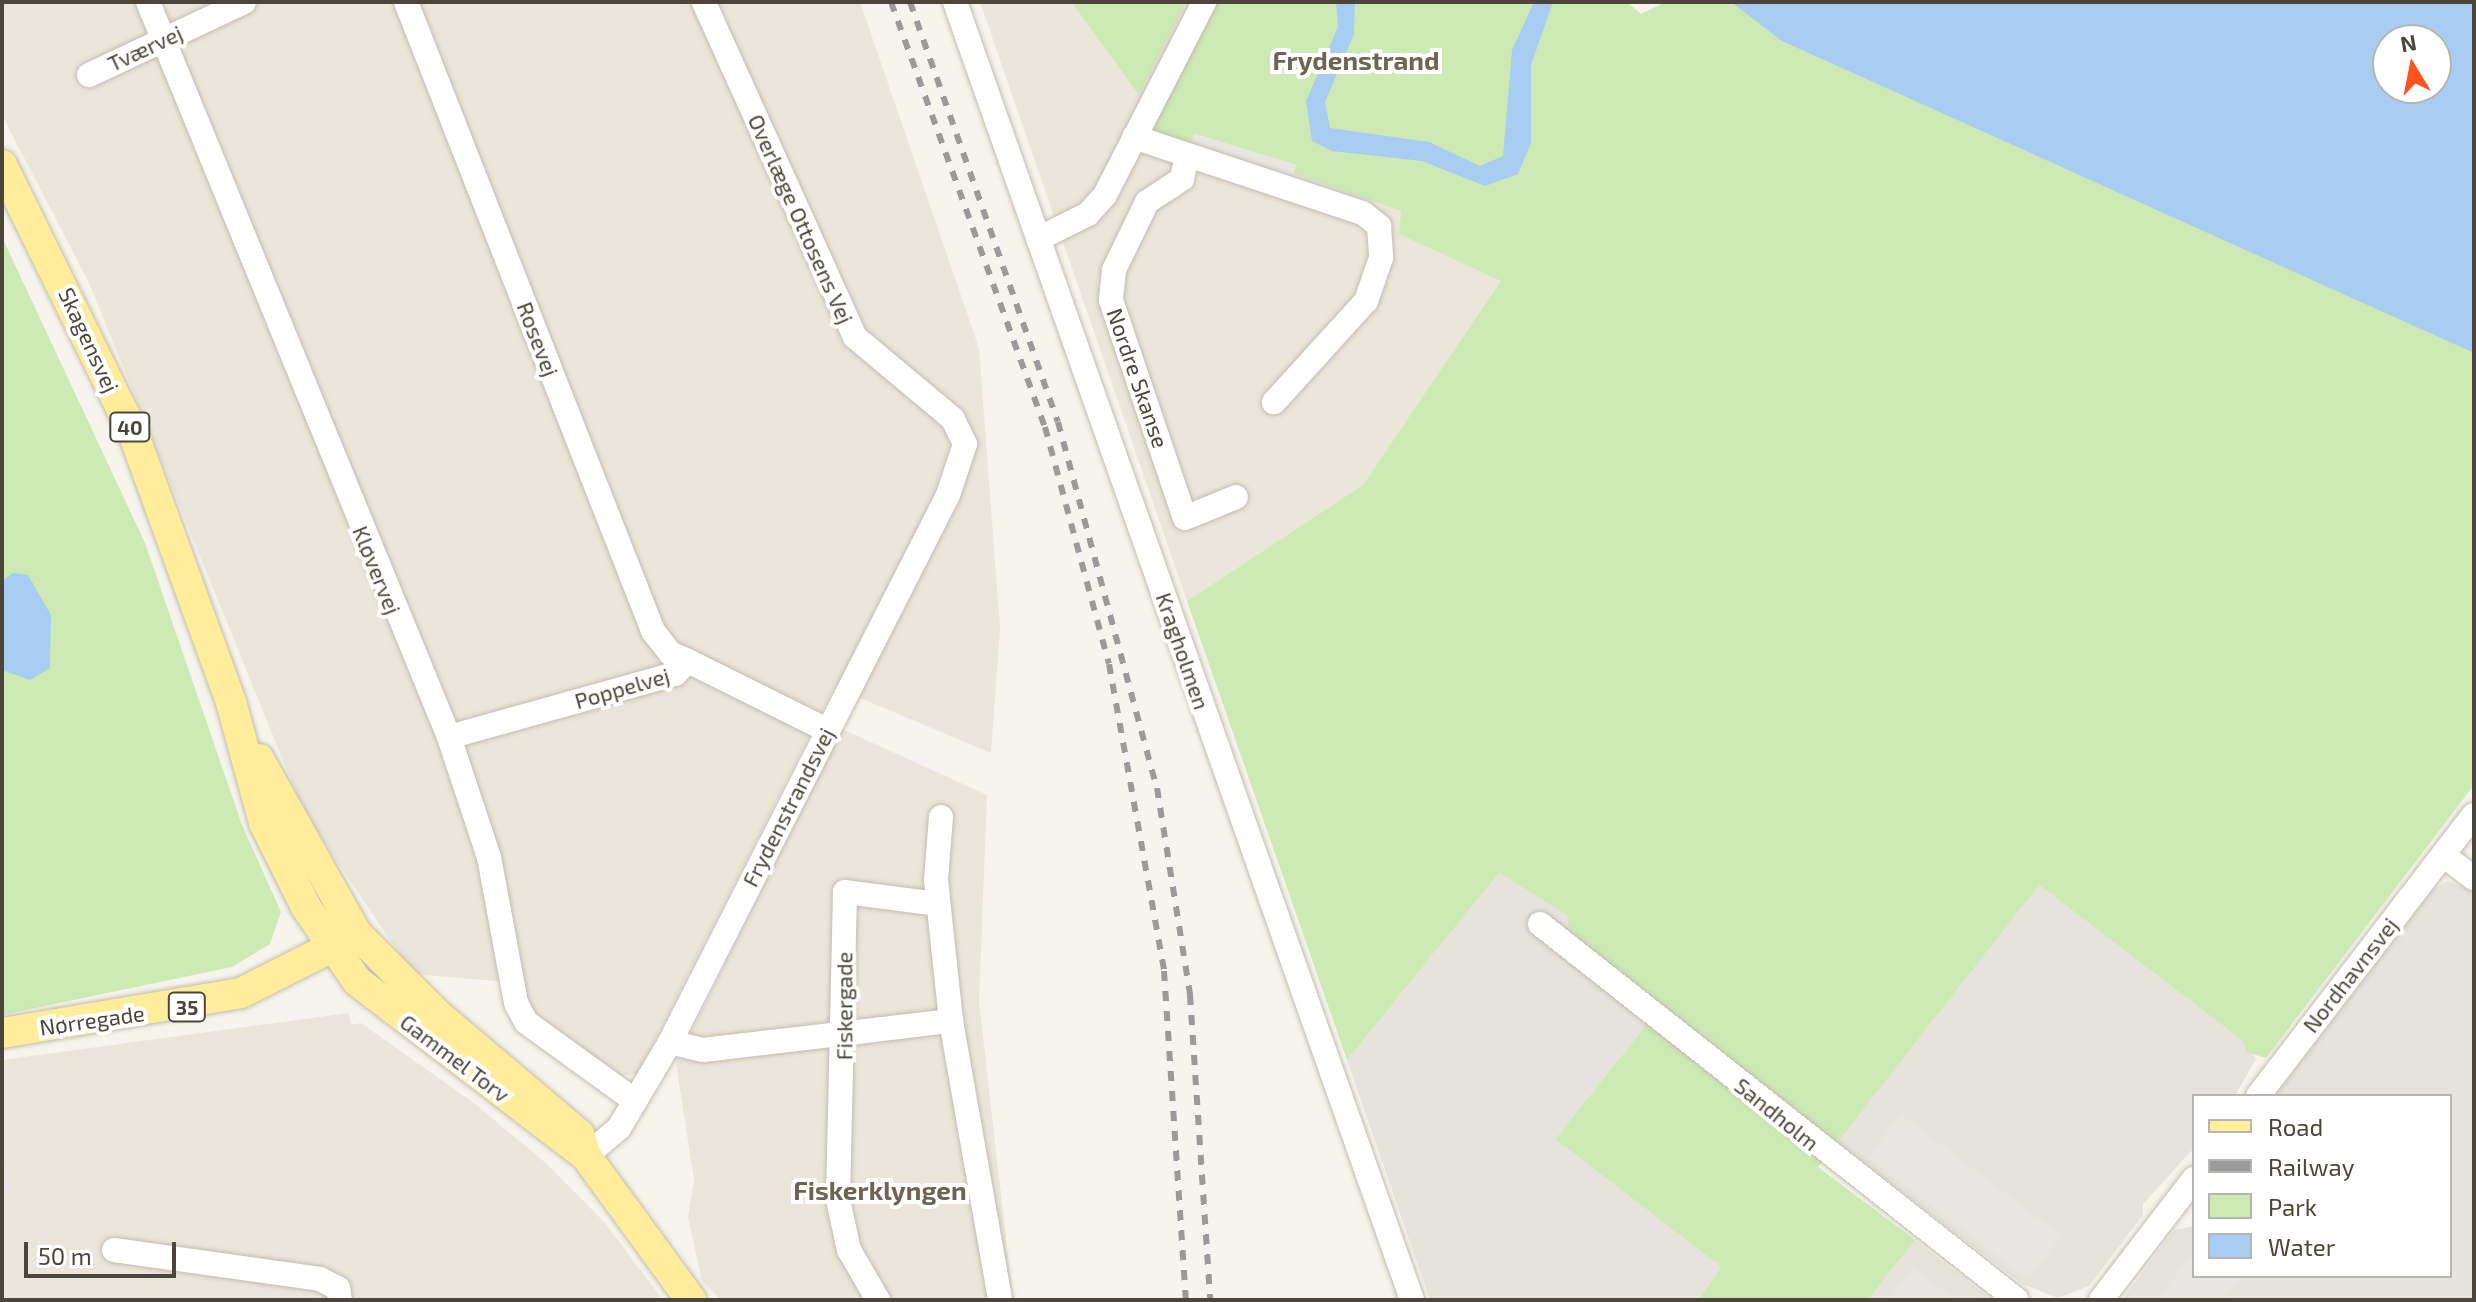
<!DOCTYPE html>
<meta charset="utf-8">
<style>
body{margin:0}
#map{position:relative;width:2476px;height:1302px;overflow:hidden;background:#f6f4ec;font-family:"Exo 2",sans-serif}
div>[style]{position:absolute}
.residential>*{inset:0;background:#eae6da}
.industrial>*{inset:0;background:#e6e3dd}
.green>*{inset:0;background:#cdeab5}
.parking>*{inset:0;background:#e8e6e3}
.water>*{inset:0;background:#a9cdf2}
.roads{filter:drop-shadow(0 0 2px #c2bdae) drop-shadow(0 0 2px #c2bdae)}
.minor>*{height:24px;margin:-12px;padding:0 12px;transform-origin:12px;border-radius:12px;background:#fff}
.major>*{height:30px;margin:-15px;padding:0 15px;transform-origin:15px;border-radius:15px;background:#ffed9c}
.rail>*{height:6px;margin-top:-3px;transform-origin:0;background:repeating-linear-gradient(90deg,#9a9a9a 0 10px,transparent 0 20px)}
span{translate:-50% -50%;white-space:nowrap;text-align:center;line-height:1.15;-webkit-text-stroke:8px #fff;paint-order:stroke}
.shield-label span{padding:2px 6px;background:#fff;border:2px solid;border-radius:6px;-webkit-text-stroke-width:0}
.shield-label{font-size:20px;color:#4b4639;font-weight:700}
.street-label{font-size:22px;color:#4b4639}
.quarter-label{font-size:26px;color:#6e6550;font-weight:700}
.frame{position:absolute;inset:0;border:4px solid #4b4639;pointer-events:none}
.legend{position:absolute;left:2192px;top:1094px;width:260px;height:184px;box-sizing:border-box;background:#fff;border:2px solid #b7b5b0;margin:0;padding:10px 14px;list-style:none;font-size:24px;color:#4b4639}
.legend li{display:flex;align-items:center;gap:16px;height:40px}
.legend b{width:40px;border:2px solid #b7b5b0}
.north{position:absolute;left:2372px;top:24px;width:80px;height:80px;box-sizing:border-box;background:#fff;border:2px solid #b7b5b0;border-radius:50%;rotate:350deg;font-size:22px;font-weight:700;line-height:32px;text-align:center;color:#4b4639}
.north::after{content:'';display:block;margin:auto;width:28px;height:36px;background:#fc541c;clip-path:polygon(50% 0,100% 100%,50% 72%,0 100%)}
.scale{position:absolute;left:24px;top:1242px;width:152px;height:36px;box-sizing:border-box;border:4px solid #4b4639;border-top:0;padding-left:10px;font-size:24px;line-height:28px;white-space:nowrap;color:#4b4639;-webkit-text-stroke:6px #fff;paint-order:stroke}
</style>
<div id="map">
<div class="residential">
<i style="clip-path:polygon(2px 2px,860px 2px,979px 348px,1000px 628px,991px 753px,834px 687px,638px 1074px,613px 1077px,529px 1008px,520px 983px,413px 974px,304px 812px,89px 283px,2px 115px)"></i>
<i style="clip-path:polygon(980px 2px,1217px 2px,1148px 132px,1194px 134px,1401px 211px,1400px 234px,1502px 281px,1363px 485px,1187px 601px)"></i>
<i style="clip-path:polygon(842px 729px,987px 795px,979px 1002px,1013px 1300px,721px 1300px,702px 1281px,688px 1217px,694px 1180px,676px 1063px)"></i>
<i style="clip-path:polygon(349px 1013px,351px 1025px,361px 1023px,475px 1104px,548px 1165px,605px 1223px,663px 1300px,2px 1300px,2px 1060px)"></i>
</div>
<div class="industrial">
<i style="clip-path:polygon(1499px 873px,1567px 915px,1659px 1009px,1555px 1139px,1721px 1267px,1698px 1300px,1430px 1300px,1347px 1060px)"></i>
<i style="clip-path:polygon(2448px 881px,2474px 892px,2474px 1300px,2122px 1300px,2174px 1230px,2194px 1226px,2194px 1276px,2450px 1276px,2450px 1096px,2275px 1096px,2433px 889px)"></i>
<i style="clip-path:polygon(2039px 885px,2244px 1042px,2256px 1059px,2235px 1096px,2194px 1096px,2194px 1148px,2143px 1204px,2143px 1215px,2089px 1286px,2058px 1298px,2022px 1284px,1837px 1142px)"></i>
<i style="clip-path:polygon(1915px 1240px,1992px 1300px,1868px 1300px)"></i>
</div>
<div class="green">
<i style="clip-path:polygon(1075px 2px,1186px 2px,1139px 95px,1073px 4px)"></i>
<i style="clip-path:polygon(evenodd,1217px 2px,1627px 2px,1641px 14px,1666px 2px,2474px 2px,2474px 785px,2266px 1058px,2246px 1052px,2244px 1042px,2039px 885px,1818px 1167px,1915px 1240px,1868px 1300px,1698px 1300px,1721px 1267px,1555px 1139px,1659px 1009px,1572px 943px,1567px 915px,1499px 873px,1347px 1060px,1187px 601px,1363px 485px,1501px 281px,1399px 234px,1401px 211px,1293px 173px,1296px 165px,1195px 134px,1189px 149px,1148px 132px,1217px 2px,2388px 40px,2436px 40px,2436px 88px,2388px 88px,2388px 40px)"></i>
<i style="clip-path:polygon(2px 237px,145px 543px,242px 825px,281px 912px,270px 944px,232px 967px,2px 1015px)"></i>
</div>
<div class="parking">
<i style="clip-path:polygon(1194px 134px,1296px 165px,1289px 189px,1186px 159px)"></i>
<i style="clip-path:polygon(1901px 1114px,2061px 1236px,2028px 1279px,1868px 1157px)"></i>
<i style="clip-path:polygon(2px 1159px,6px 1159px,12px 1193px,2px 1195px)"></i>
<i style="clip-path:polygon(2194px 1252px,2194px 1276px,2242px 1276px,2224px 1300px,2157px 1300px)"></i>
<i style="clip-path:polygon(1913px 1268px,1956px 1300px,1889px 1300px)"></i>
</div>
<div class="water">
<i style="clip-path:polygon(1336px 2px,1355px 2px,1354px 34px,1325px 102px,1330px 128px,1429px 142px,1480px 166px,1503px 156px,1512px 50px,1534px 2px,1553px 2px,1531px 65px,1531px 143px,1518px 174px,1485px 186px,1422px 161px,1332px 151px,1312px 141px,1306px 101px,1338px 27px)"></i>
<i style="clip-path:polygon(evenodd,1731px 2px,2474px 2px,2474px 353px,1782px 41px,1731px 2px,2388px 40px,2436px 40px,2436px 88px,2388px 88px,2388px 40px)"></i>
<i style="clip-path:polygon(13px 573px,28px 575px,51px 615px,50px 668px,30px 680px,2px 670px,2px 581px)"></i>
</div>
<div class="roads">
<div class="minor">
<i style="left:148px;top:2px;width:794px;rotate:67.73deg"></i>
<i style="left:449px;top:737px;width:126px;rotate:71.6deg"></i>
<i style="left:489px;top:857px;width:148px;rotate:79.5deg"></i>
<i style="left:516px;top:1003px;width:21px;rotate:62deg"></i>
<i style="left:526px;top:1022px;width:135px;rotate:35.9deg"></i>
<i style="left:406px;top:2px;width:676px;rotate:68.56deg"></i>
<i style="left:653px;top:631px;width:28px;rotate:52deg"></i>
<i style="left:670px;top:653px;width:20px;rotate:24deg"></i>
<i style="left:955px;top:2px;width:1376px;rotate:70.6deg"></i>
<i style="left:89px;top:75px;width:171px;rotate:-25.2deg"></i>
<i style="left:1134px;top:137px;width:241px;rotate:18.4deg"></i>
<i style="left:1363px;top:213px;width:21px;rotate:39deg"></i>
<i style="left:1379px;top:226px;width:32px;rotate:86deg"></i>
<i style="left:1381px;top:258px;width:46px;rotate:109.2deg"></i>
<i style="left:1366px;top:301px;width:137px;rotate:132.3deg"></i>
<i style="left:1186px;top:159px;width:20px;rotate:101deg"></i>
<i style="left:1182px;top:179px;width:42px;rotate:146.7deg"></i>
<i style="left:1147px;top:202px;width:76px;rotate:115.9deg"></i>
<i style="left:1114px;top:270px;width:30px;rotate:96deg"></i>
<i style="left:1111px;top:300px;width:230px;rotate:71.3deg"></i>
<i style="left:1185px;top:518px;width:55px;rotate:-22.4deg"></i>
<i style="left:1038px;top:239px;width:56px;rotate:-26.6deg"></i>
<i style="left:1088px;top:214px;width:25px;rotate:-48deg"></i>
<i style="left:1105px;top:195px;width:217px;rotate:-62.8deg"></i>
<i style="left:449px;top:737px;width:235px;rotate:-15.6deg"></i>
<i style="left:675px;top:674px;width:18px;rotate:-45deg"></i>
<i style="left:688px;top:661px;width:155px;rotate:26.4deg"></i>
<i style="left:941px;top:817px;width:63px;rotate:94.5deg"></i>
<i style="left:936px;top:880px;width:142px;rotate:83.9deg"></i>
<i style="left:951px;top:1021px;width:283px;rotate:80deg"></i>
<i style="left:2443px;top:855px;width:39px;rotate:37deg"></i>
<i style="left:1540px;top:924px;width:607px;rotate:38.25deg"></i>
<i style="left:670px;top:1042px;width:34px;rotate:14deg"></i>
<i style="left:703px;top:1050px;width:250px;rotate:-6.7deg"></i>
<i style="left:2258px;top:1096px;width:354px;rotate:-52.5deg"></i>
<i style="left:586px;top:1156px;width:43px;rotate:-40.3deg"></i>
<i style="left:619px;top:1128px;width:100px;rotate:-59.3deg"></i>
<i style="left:670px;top:1042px;width:614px;rotate:-63.06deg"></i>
<i style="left:948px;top:495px;width:54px;rotate:-71.6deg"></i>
<i style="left:965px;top:444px;width:28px;rotate:-116deg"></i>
<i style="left:953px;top:419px;width:128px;rotate:-140.1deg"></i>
<i style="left:855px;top:337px;width:367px;rotate:-114.3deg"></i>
<i style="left:114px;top:1250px;width:208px;rotate:8deg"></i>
<i style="left:320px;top:1279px;width:20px;rotate:27deg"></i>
<i style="left:338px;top:1288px;width:12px;rotate:81deg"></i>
<i style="left:878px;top:1300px;width:58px;rotate:-120.1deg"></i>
<i style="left:849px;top:1250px;width:51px;rotate:-102.4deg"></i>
<i style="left:838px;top:1200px;width:308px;rotate:-88.7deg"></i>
<i style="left:845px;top:892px;width:94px;rotate:7.4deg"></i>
<i style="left:2101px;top:1300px;width:153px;rotate:-52.5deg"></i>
</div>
<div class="major">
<i style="left:2px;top:165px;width:295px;rotate:63.9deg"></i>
<i style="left:132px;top:430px;width:289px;rotate:70deg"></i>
<i style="left:231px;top:702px;width:125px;rotate:74.7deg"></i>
<i style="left:264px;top:823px;width:94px;rotate:63.4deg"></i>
<i style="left:306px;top:907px;width:90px;rotate:55.4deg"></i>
<i style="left:357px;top:981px;width:288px;rotate:37.4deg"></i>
<i style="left:259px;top:759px;width:201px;rotate:60.8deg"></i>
<i style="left:357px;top:934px;width:115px;rotate:45deg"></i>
<i style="left:438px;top:1015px;width:185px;rotate:40.2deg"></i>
<i style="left:579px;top:1134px;width:23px;rotate:72deg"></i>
<i style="left:586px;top:1156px;width:178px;rotate:53.9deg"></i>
<i style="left:2px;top:1033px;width:242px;rotate:-9.5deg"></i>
<i style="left:241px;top:993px;width:120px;rotate:-26.8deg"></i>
</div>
</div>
<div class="rail">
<i style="left:891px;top:2px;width:452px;rotate:70.1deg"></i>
<i style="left:1045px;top:427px;width:245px;rotate:74.9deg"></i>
<i style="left:1109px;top:664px;width:312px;rotate:79.8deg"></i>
<i style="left:1164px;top:971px;width:330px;rotate:86.2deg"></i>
<i style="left:910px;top:2px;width:445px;rotate:70.6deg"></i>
<i style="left:1058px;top:422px;width:379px;rotate:74.9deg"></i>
<i style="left:1157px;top:788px;width:210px;rotate:80.9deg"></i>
<i style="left:1190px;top:995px;width:306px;rotate:86.2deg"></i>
</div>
<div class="shield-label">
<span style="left:130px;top:427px">40</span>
<span style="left:187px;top:1007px">35</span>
</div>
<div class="street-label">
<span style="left:145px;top:48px;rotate:-25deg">Tværvej</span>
<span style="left:801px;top:219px;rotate:66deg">Overlæge Ottosens Vej</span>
<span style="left:538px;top:339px;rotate:69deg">Rosevej</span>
<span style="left:89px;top:340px;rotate:65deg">Skagensvej</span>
<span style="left:1138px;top:378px;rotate:71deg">Nordre Skanse</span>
<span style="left:377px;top:570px;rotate:68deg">Kløvervej</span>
<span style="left:1183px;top:651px;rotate:71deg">Kragholmen</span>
<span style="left:622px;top:688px;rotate:-16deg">Poppelvej</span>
<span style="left:788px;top:807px;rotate:-63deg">Frydenstrandsvej</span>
<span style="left:2350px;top:975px;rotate:-52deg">Nordhavnsvej</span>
<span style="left:844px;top:1006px;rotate:-90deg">Fiskergade</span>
<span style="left:92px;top:1020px;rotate:-8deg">Nørregade</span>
<span style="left:455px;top:1058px;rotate:37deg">Gammel Torv</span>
<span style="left:1777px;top:1114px;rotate:39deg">Sandholm</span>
</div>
<div class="quarter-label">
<span style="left:1356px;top:60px">Frydenstrand</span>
<span style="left:880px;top:1190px">Fiskerklyngen</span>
</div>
<div class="frame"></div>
<ul class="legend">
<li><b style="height:10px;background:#ffed9c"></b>Road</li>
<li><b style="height:10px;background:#9a9a9a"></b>Railway</li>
<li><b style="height:22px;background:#cdeab5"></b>Park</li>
<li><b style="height:22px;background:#a9cdf2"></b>Water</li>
</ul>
<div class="north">N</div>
<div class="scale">50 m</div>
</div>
